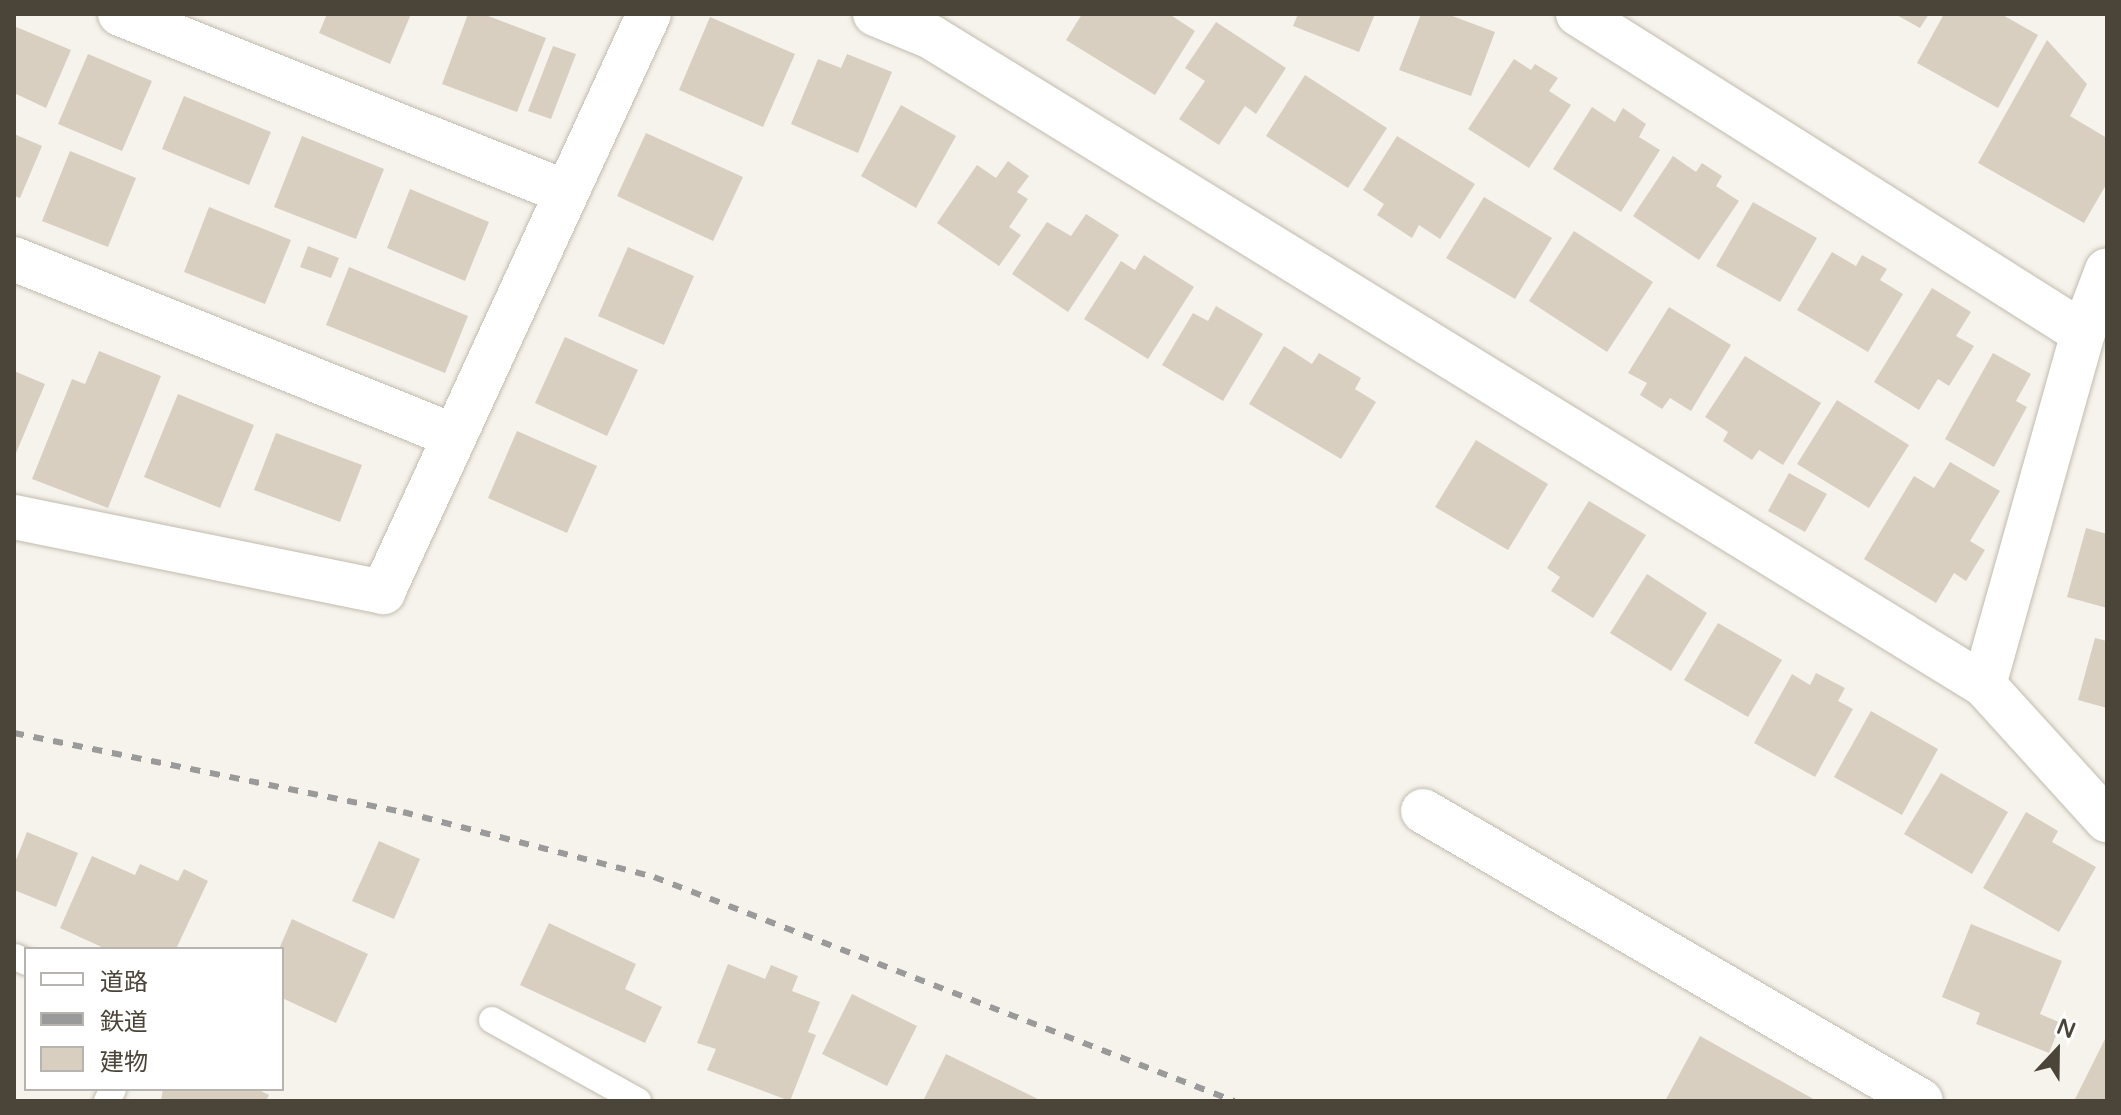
<!DOCTYPE html>
<meta charset="utf-8">
<style>
body{margin:0}
#map{position:relative;width:2121px;height:1115px;overflow:hidden;background:#f6f3ec;font-family:"Varela Round","Noto Sans JP",sans-serif}
div>[style]{position:absolute}
.building>*{inset:0;background:#d8cfc1}
.roads{filter:drop-shadow(0 0 2px #c2bbae) drop-shadow(0 0 2px #c2bbae)}
.service>*{height:26px;margin:-13px;padding:0 13px;transform-origin:13px;border-radius:13px;background:#fff}
.minor>*{height:44px;margin:-22px;padding:0 22px;transform-origin:22px;border-radius:22px;background:#fff}
.rail>*{height:6px;margin-top:-3px;transform-origin:0;background:repeating-linear-gradient(90deg,#9a9a9a 0 10px,transparent 0 20px)}
span{translate:-50% -50%;white-space:nowrap;text-align:center;line-height:1.15;-webkit-text-stroke:7px #fff;paint-order:stroke}
.frame{position:absolute;inset:0;border:16px solid #4b4439;pointer-events:none}
.legend{position:absolute;left:24px;top:947px;width:260px;height:144px;box-sizing:border-box;background:#fff;border:2px solid #b7b4b0;margin:0;padding:10px 14px;list-style:none;font-size:24px;color:#4b4439}
.legend li{display:flex;align-items:center;gap:16px;height:40px}
.legend b{width:40px;border:2px solid #b7b4b0}
.north{position:absolute;left:2017px;top:1011px;width:80px;height:80px;-webkit-text-stroke:6px #fff;paint-order:stroke;rotate:22deg;font-size:22px;font-weight:700;line-height:32px;text-align:center;color:#4b4439}
.north::after{content:'';display:block;margin:auto;width:28px;height:36px;background:#4b4439;clip-path:polygon(50% 0,100% 100%,50% 72%,0 100%)}
</style>
<div id="map">
<div class="building">
<i style="clip-path:polygon(327px 14px,411px 14px,390px 64px,319px 33px)"></i>
<i style="clip-path:polygon(468px 14px,483px 14px,546px 38px,517px 112px,442px 84px)"></i>
<i style="clip-path:polygon(1082px 14px,1169px 14px,1195px 31px,1155px 95px,1066px 40px)"></i>
<i style="clip-path:polygon(1298px 14px,1375px 14px,1359px 52px,1293px 26px)"></i>
<i style="clip-path:polygon(1421px 14px,1447px 14px,1495px 32px,1471px 96px,1399px 70px)"></i>
<i style="clip-path:polygon(1895px 14px,1929px 14px,1920px 28px)"></i>
<i style="clip-path:polygon(1944px 14px,2001px 14px,2038px 35px,1998px 108px,1917px 63px)"></i>
<i style="clip-path:polygon(710px 17px,795px 54px,763px 127px,679px 90px)"></i>
<i style="clip-path:polygon(1216px 22px,1286px 68px,1256px 114px,1245px 106px,1219px 145px,1179px 119px,1205px 81px,1185px 68px)"></i>
<i style="clip-path:polygon(14px 26px,71px 50px,46px 108px,14px 93px)"></i>
<i style="clip-path:polygon(2047px 40px,2087px 84px,2070px 116px,2107px 138px,2107px 183px,2084px 223px,1978px 163px)"></i>
<i style="clip-path:polygon(553px 46px,576px 54px,551px 119px,528px 111px)"></i>
<i style="clip-path:polygon(88px 54px,152px 81px,122px 151px,58px 124px)"></i>
<i style="clip-path:polygon(847px 54px,892px 72px,858px 153px,791px 124px,818px 59px,841px 68px)"></i>
<i style="clip-path:polygon(1514px 59px,1531px 70px,1535px 64px,1558px 78px,1549px 91px,1571px 105px,1529px 168px,1468px 129px)"></i>
<i style="clip-path:polygon(1305px 75px,1387px 128px,1348px 188px,1266px 136px)"></i>
<i style="clip-path:polygon(184px 96px,271px 132px,249px 185px,162px 149px)"></i>
<i style="clip-path:polygon(901px 105px,956px 136px,916px 208px,861px 176px)"></i>
<i style="clip-path:polygon(1592px 107px,1615px 122px,1623px 108px,1646px 124px,1639px 137px,1660px 150px,1621px 212px,1553px 169px)"></i>
<i style="clip-path:polygon(646px 133px,743px 177px,713px 241px,617px 196px)"></i>
<i style="clip-path:polygon(14px 134px,42px 146px,20px 198px,14px 196px)"></i>
<i style="clip-path:polygon(302px 136px,384px 169px,356px 239px,274px 207px)"></i>
<i style="clip-path:polygon(1397px 136px,1475px 184px,1440px 239px,1419px 225px,1412px 238px,1377px 215px,1384px 204px,1363px 190px)"></i>
<i style="clip-path:polygon(70px 151px,136px 178px,108px 247px,42px 221px)"></i>
<i style="clip-path:polygon(1673px 156px,1696px 172px,1702px 163px,1722px 176px,1716px 186px,1739px 201px,1699px 260px,1633px 216px)"></i>
<i style="clip-path:polygon(1008px 161px,1029px 176px,1017px 192px,1028px 199px,1009px 227px,1021px 235px,999px 266px,937px 223px,977px 165px,996px 178px)"></i>
<i style="clip-path:polygon(410px 189px,489px 222px,465px 281px,387px 248px)"></i>
<i style="clip-path:polygon(1484px 197px,1552px 238px,1515px 299px,1446px 258px)"></i>
<i style="clip-path:polygon(1753px 202px,1817px 238px,1780px 302px,1716px 266px)"></i>
<i style="clip-path:polygon(209px 207px,291px 240px,265px 304px,184px 272px)"></i>
<i style="clip-path:polygon(1086px 214px,1119px 235px,1068px 312px,1012px 274px,1047px 222px,1071px 236px)"></i>
<i style="clip-path:polygon(1574px 231px,1653px 282px,1607px 352px,1529px 301px)"></i>
<i style="clip-path:polygon(308px 246px,339px 258px,331px 278px,300px 267px)"></i>
<i style="clip-path:polygon(628px 247px,694px 276px,664px 345px,598px 316px)"></i>
<i style="clip-path:polygon(1832px 252px,1856px 266px,1862px 255px,1887px 269px,1880px 280px,1903px 294px,1868px 352px,1797px 310px)"></i>
<i style="clip-path:polygon(1144px 255px,1194px 287px,1148px 359px,1084px 319px,1121px 261px,1135px 270px)"></i>
<i style="clip-path:polygon(349px 267px,468px 316px,445px 373px,326px 325px)"></i>
<i style="clip-path:polygon(1932px 288px,1971px 312px,1956px 336px,1974px 346px,1949px 386px,1938px 379px,1919px 410px,1874px 382px)"></i>
<i style="clip-path:polygon(1216px 306px,1263px 334px,1223px 401px,1162px 365px,1193px 313px,1208px 321px)"></i>
<i style="clip-path:polygon(1669px 307px,1731px 345px,1691px 411px,1670px 398px,1662px 409px,1640px 395px,1647px 383px,1628px 373px)"></i>
<i style="clip-path:polygon(565px 337px,638px 370px,607px 436px,535px 403px)"></i>
<i style="clip-path:polygon(1284px 346px,1312px 364px,1319px 353px,1361px 378px,1355px 389px,1376px 402px,1341px 459px,1249px 404px)"></i>
<i style="clip-path:polygon(99px 351px,161px 376px,108px 508px,32px 479px,72px 379px,85px 384px)"></i>
<i style="clip-path:polygon(1993px 353px,2031px 374px,2016px 401px,2027px 407px,1994px 467px,1945px 439px)"></i>
<i style="clip-path:polygon(1745px 356px,1821px 403px,1783px 465px,1759px 450px,1752px 460px,1723px 441px,1728px 432px,1705px 417px)"></i>
<i style="clip-path:polygon(14px 371px,45px 384px,14px 458px)"></i>
<i style="clip-path:polygon(178px 394px,254px 425px,220px 508px,144px 477px)"></i>
<i style="clip-path:polygon(1837px 400px,1909px 445px,1869px 508px,1797px 464px)"></i>
<i style="clip-path:polygon(517px 431px,597px 466px,567px 533px,488px 498px)"></i>
<i style="clip-path:polygon(276px 433px,362px 465px,340px 522px,254px 490px)"></i>
<i style="clip-path:polygon(1476px 440px,1548px 484px,1508px 550px,1435px 507px)"></i>
<i style="clip-path:polygon(1950px 462px,2000px 491px,1970px 541px,1985px 550px,1966px 581px,1954px 573px,1936px 603px,1864px 559px,1914px 476px,1934px 488px)"></i>
<i style="clip-path:polygon(1789px 473px,1827px 494px,1805px 532px,1768px 511px)"></i>
<i style="clip-path:polygon(1589px 501px,1646px 535px,1593px 618px,1551px 591px,1560px 577px,1547px 568px)"></i>
<i style="clip-path:polygon(2086px 528px,2107px 534px,2107px 608px,2067px 597px)"></i>
<i style="clip-path:polygon(1647px 574px,1707px 613px,1671px 671px,1610px 633px)"></i>
<i style="clip-path:polygon(1718px 623px,1782px 660px,1748px 717px,1684px 680px)"></i>
<i style="clip-path:polygon(2095px 638px,2107px 641px,2107px 708px,2078px 700px)"></i>
<i style="clip-path:polygon(1816px 673px,1845px 688px,1838px 701px,1853px 709px,1815px 777px,1754px 743px,1792px 674px,1810px 685px)"></i>
<i style="clip-path:polygon(1871px 711px,1938px 749px,1902px 815px,1834px 777px)"></i>
<i style="clip-path:polygon(1941px 773px,2008px 812px,1972px 874px,1904px 834px)"></i>
<i style="clip-path:polygon(2026px 812px,2058px 831px,2052px 842px,2096px 867px,2059px 932px,1983px 888px)"></i>
<i style="clip-path:polygon(27px 832px,78px 853px,56px 907px,14px 890px,14px 865px)"></i>
<i style="clip-path:polygon(379px 841px,420px 859px,394px 919px,352px 901px)"></i>
<i style="clip-path:polygon(92px 856px,135px 875px,140px 864px,178px 881px,184px 869px,208px 881px,176px 949px,106px 949px,60px 928px)"></i>
<i style="clip-path:polygon(292px 919px,368px 954px,336px 1023px,282px 998px,279px 949px)"></i>
<i style="clip-path:polygon(549px 923px,636px 964px,625px 989px,662px 1007px,645px 1043px,520px 985px)"></i>
<i style="clip-path:polygon(1971px 924px,2062px 961px,2040px 1014px,2061px 1023px,2049px 1053px,1976px 1024px,1980px 1013px,1942px 997px)"></i>
<i style="clip-path:polygon(728px 964px,765px 979px,771px 965px,798px 976px,792px 991px,820px 1002px,808px 1032px,816px 1035px,790px 1101px,707px 1070px,716px 1049px,697px 1043px)"></i>
<i style="clip-path:polygon(852px 994px,917px 1026px,887px 1086px,822px 1054px)"></i>
<i style="clip-path:polygon(2107px 1035px,2107px 1101px,2074px 1101px)"></i>
<i style="clip-path:polygon(1700px 1036px,1817px 1101px,1665px 1101px)"></i>
<i style="clip-path:polygon(946px 1054px,1042px 1101px,923px 1101px)"></i>
<i style="clip-path:polygon(163px 1089px,257px 1089px,269px 1095px,266px 1101px,161px 1101px)"></i>
</div>
<div class="roads">
<div class="service">
<i style="left:15px;top:957px;width:12px;rotate:24deg"></i>
<i style="left:492px;top:1020px;width:167px;rotate:29deg"></i>
<i style="left:107px;top:1101px;width:13px;rotate:-63deg"></i>
</div>
<div class="minor">
<i style="left:120px;top:14px;width:479px;rotate:21.8deg"></i>
<i style="left:875px;top:14px;width:61px;rotate:22.3deg"></i>
<i style="left:931px;top:37px;width:1236px;rotate:31.61deg"></i>
<i style="left:1984px;top:685px;width:183px;rotate:47.7deg"></i>
<i style="left:1578px;top:14px;width:597px;rotate:32.28deg"></i>
<i style="left:14px;top:259px;width:475px;rotate:21.9deg"></i>
<i style="left:14px;top:517px;width:377px;rotate:11.5deg"></i>
<i style="left:383px;top:592px;width:636px;rotate:-65.29deg"></i>
<i style="left:1984px;top:685px;width:366px;rotate:-74.3deg"></i>
<i style="left:2083px;top:333px;width:67px;rotate:-69.1deg"></i>
<i style="left:1423px;top:811px;width:576px;rotate:30.21deg"></i>
</div>
</div>
<div class="rail">
<i style="left:14px;top:733px;width:397px;rotate:11.5deg"></i>
<i style="left:403px;top:812px;width:259px;rotate:14.5deg"></i>
<i style="left:654px;top:877px;width:622px;rotate:21.12deg"></i>
</div>
<div class="frame"></div>
<ul class="legend">
<li><b style="height:10px;background:#fff"></b>道路</li>
<li><b style="height:10px;background:#9a9a9a"></b>鉄道</li>
<li><b style="height:22px;background:#d8cfc1"></b>建物</li>
</ul>
<div class="north">N</div>
</div>
